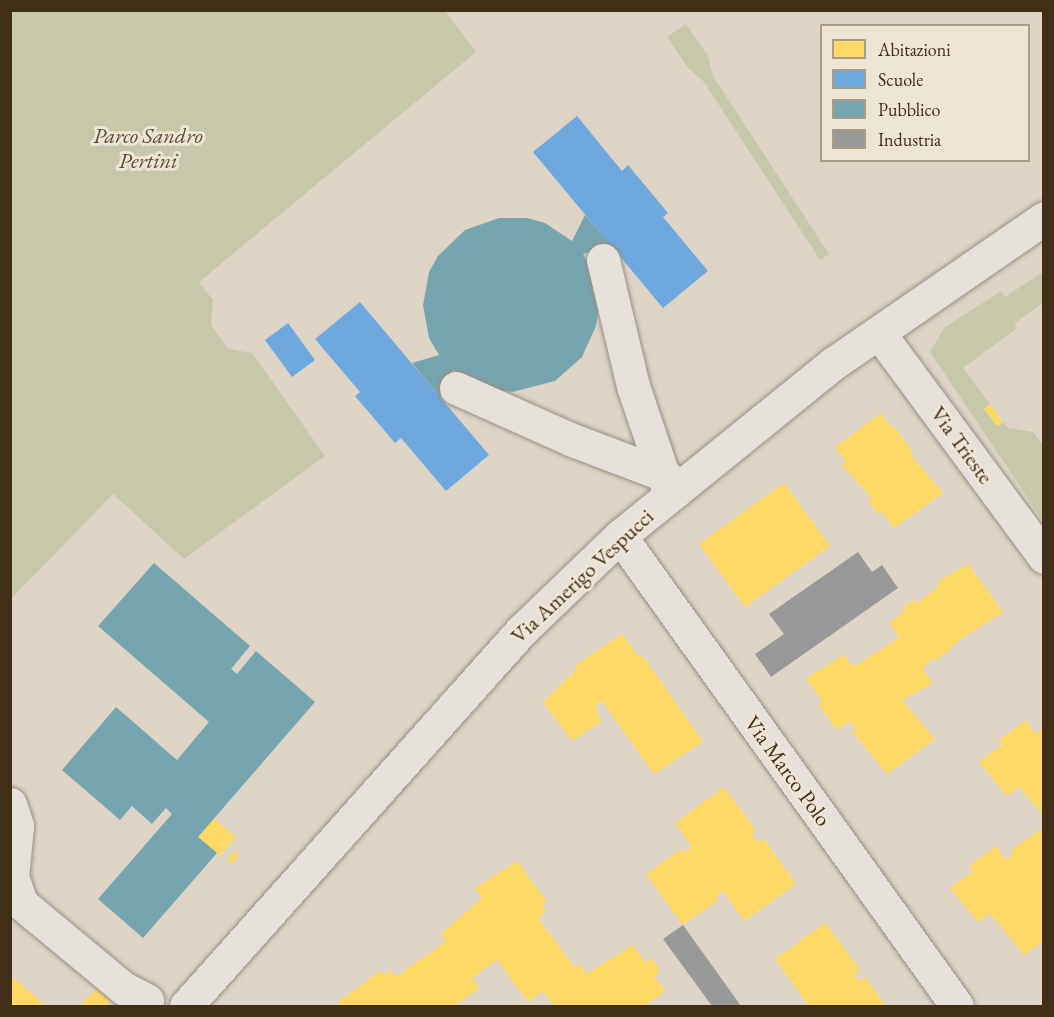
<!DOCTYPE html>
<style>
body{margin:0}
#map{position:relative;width:1054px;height:1017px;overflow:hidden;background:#ded5c7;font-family:"EB Garamond",serif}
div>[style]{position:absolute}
.green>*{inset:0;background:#c7c8aa}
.homes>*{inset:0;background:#ffd966}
.schools>*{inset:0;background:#6fa8dc}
.public>*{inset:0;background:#76a5af}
.industry>*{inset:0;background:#999}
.roads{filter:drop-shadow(0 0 2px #978f84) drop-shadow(0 0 2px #978f84)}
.minor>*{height:33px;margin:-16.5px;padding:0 16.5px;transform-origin:16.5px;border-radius:16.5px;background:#e6e1da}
span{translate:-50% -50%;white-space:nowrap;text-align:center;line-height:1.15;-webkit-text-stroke:6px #efe5d5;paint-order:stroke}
.park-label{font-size:22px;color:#574b30;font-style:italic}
.street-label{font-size:22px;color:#402e17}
.frame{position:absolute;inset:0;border:12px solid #402e17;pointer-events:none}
.legend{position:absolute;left:820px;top:24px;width:210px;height:138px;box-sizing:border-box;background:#efe5d5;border:2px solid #a99c89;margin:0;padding:8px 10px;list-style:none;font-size:18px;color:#402e17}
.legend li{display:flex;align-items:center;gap:12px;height:30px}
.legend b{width:30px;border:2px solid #a99c89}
</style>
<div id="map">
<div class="green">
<i style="clip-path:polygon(11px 10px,445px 11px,476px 52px,199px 282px,213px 300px,211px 325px,228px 349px,252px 353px,325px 456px,184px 559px,113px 494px,11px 599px)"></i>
<i style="clip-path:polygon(686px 24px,708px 56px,713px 76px,829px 254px,820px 260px,704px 82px,689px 69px,667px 37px)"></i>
<i style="clip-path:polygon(1043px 272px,1043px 303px,1015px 323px,1016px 329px,963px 368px,990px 404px,984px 409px,997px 426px,1003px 422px,1008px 428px,1033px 432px,1043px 445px,1043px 521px,930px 352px,944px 328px,1001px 291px,1005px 297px)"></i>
</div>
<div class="homes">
<i style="clip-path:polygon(990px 404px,1003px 422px,997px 426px,984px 409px)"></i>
<i style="clip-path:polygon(881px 413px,890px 427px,893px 425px,913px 452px,910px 454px,943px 493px,894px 528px,882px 512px,878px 514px,868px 501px,872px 498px,842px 465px,846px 462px,835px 447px)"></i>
<i style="clip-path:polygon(784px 483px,830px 546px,745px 607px,699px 544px)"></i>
<i style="clip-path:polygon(968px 564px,1003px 612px,961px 639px,936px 661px,934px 658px,922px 668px,933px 683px,902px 700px,935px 739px,887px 774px,852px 731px,856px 729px,849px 721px,837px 730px,818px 704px,822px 701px,806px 678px,844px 655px,853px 667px,882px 649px,899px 637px,889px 623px,904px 612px,902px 608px,913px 600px,916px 604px,939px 586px,937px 582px)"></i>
<i style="clip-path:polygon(622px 634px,640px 658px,643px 656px,703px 742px,654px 774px,602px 701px,595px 706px,601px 722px,572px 741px,543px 702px,575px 671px,577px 664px)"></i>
<i style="clip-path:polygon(1026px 720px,1035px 734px,1043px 728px,1040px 725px,1044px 722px,1044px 816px,1019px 787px,1007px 796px,979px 762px,1002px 745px,999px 740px)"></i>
<i style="clip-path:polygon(724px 787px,756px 831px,752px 834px,759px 843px,764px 839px,796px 884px,744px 921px,723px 891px,716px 896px,718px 900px,683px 925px,646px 874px,681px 849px,684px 853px,692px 847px,675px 823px)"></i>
<i style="clip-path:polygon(214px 818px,236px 837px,220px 856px,198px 837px)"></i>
<i style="clip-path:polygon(1038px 831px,1044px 831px,1044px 941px,1024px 955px,990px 913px,978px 922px,950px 888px,973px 871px,969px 866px,996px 846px,1006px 860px,1014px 854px,1011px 850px)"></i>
<i style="clip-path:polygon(235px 851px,239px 855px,231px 864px,227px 860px)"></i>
<i style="clip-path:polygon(517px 861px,547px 902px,542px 906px,546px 911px,538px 918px,575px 968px,580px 964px,586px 974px,633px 945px,646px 963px,652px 958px,660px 971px,654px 976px,665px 991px,644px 1006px,554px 1006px,543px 991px,528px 1002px,497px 960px,472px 978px,479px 988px,454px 1006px,341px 1006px,338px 1002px,380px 971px,383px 975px,390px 970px,396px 977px,446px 941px,441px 934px,482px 898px,475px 888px)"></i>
<i style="clip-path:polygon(825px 923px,860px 970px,854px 975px,859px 981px,865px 977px,886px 1006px,809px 1006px,775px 959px)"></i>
<i style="clip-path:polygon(10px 975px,46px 1006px,10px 1006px)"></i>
<i style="clip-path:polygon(101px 984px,115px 996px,106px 1006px,80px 1006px)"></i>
</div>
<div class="schools">
<i style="clip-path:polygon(577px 116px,622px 171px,628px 165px,668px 213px,663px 217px,708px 271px,663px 308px,533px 152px)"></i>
<i style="clip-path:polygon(360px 302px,489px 455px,446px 491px,401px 438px,395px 443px,355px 396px,360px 392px,315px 339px)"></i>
<i style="clip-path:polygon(288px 323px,315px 360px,292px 377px,265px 340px)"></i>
</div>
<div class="public">
<i style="clip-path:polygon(585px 215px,611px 245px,583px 254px,591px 268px,599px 306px,596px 326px,582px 357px,555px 381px,512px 392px,489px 389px,453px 370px,440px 397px,412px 363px,439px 355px,429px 338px,423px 305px,429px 272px,438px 256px,465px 230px,499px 218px,527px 218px,545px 223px,572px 241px)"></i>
<i style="clip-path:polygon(154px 563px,250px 646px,231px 669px,237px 674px,256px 651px,315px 702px,198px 837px,217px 853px,143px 938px,98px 899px,172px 814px,166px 808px,152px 824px,132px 806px,120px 820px,62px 770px,116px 707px,177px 760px,209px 722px,98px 626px)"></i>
</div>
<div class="industry">
<i style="clip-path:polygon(858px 552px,872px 572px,882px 565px,898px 588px,771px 677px,755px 654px,784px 634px,769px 614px)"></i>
<i style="clip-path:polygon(683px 925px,741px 1006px,712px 1006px,663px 939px)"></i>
</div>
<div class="roads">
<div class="minor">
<i style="left:603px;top:260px;width:130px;rotate:76.6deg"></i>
<i style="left:633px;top:386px;width:115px;rotate:71.3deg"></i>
<i style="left:879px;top:333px;width:278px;rotate:53.6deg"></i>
<i style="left:456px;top:388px;width:125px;rotate:24.1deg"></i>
<i style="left:570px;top:439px;width:102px;rotate:20.8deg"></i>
<i style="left:620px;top:536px;width:578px;rotate:54.36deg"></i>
<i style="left:10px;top:804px;width:23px;rotate:72deg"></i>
<i style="left:17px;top:826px;width:51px;rotate:95.6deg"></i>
<i style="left:12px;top:877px;width:29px;rotate:70deg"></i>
<i style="left:22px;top:904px;width:131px;rotate:39.7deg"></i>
<i style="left:123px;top:988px;width:27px;rotate:27deg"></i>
<i style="left:186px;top:1006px;width:504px;rotate:-48.22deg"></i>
<i style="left:522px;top:630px;width:136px;rotate:-43.8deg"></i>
<i style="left:620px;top:536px;width:275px;rotate:-39deg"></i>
<i style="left:834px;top:363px;width:255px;rotate:-34.6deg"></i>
</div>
</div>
<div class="park-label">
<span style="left:148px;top:148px">Parco Sandro<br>Pertini</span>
</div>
<div class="street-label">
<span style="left:962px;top:445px;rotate:54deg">Via Trieste</span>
<span style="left:582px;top:576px;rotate:-43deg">Via Amerigo Vespucci</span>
<span style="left:788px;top:771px;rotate:54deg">Via Marco Polo</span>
</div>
<div class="frame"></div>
<ul class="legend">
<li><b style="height:16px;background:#ffd966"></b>Abitazioni</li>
<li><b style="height:16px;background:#6fa8dc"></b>Scuole</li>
<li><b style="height:16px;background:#76a5af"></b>Pubblico</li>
<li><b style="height:16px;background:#999"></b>Industria</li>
</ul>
</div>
